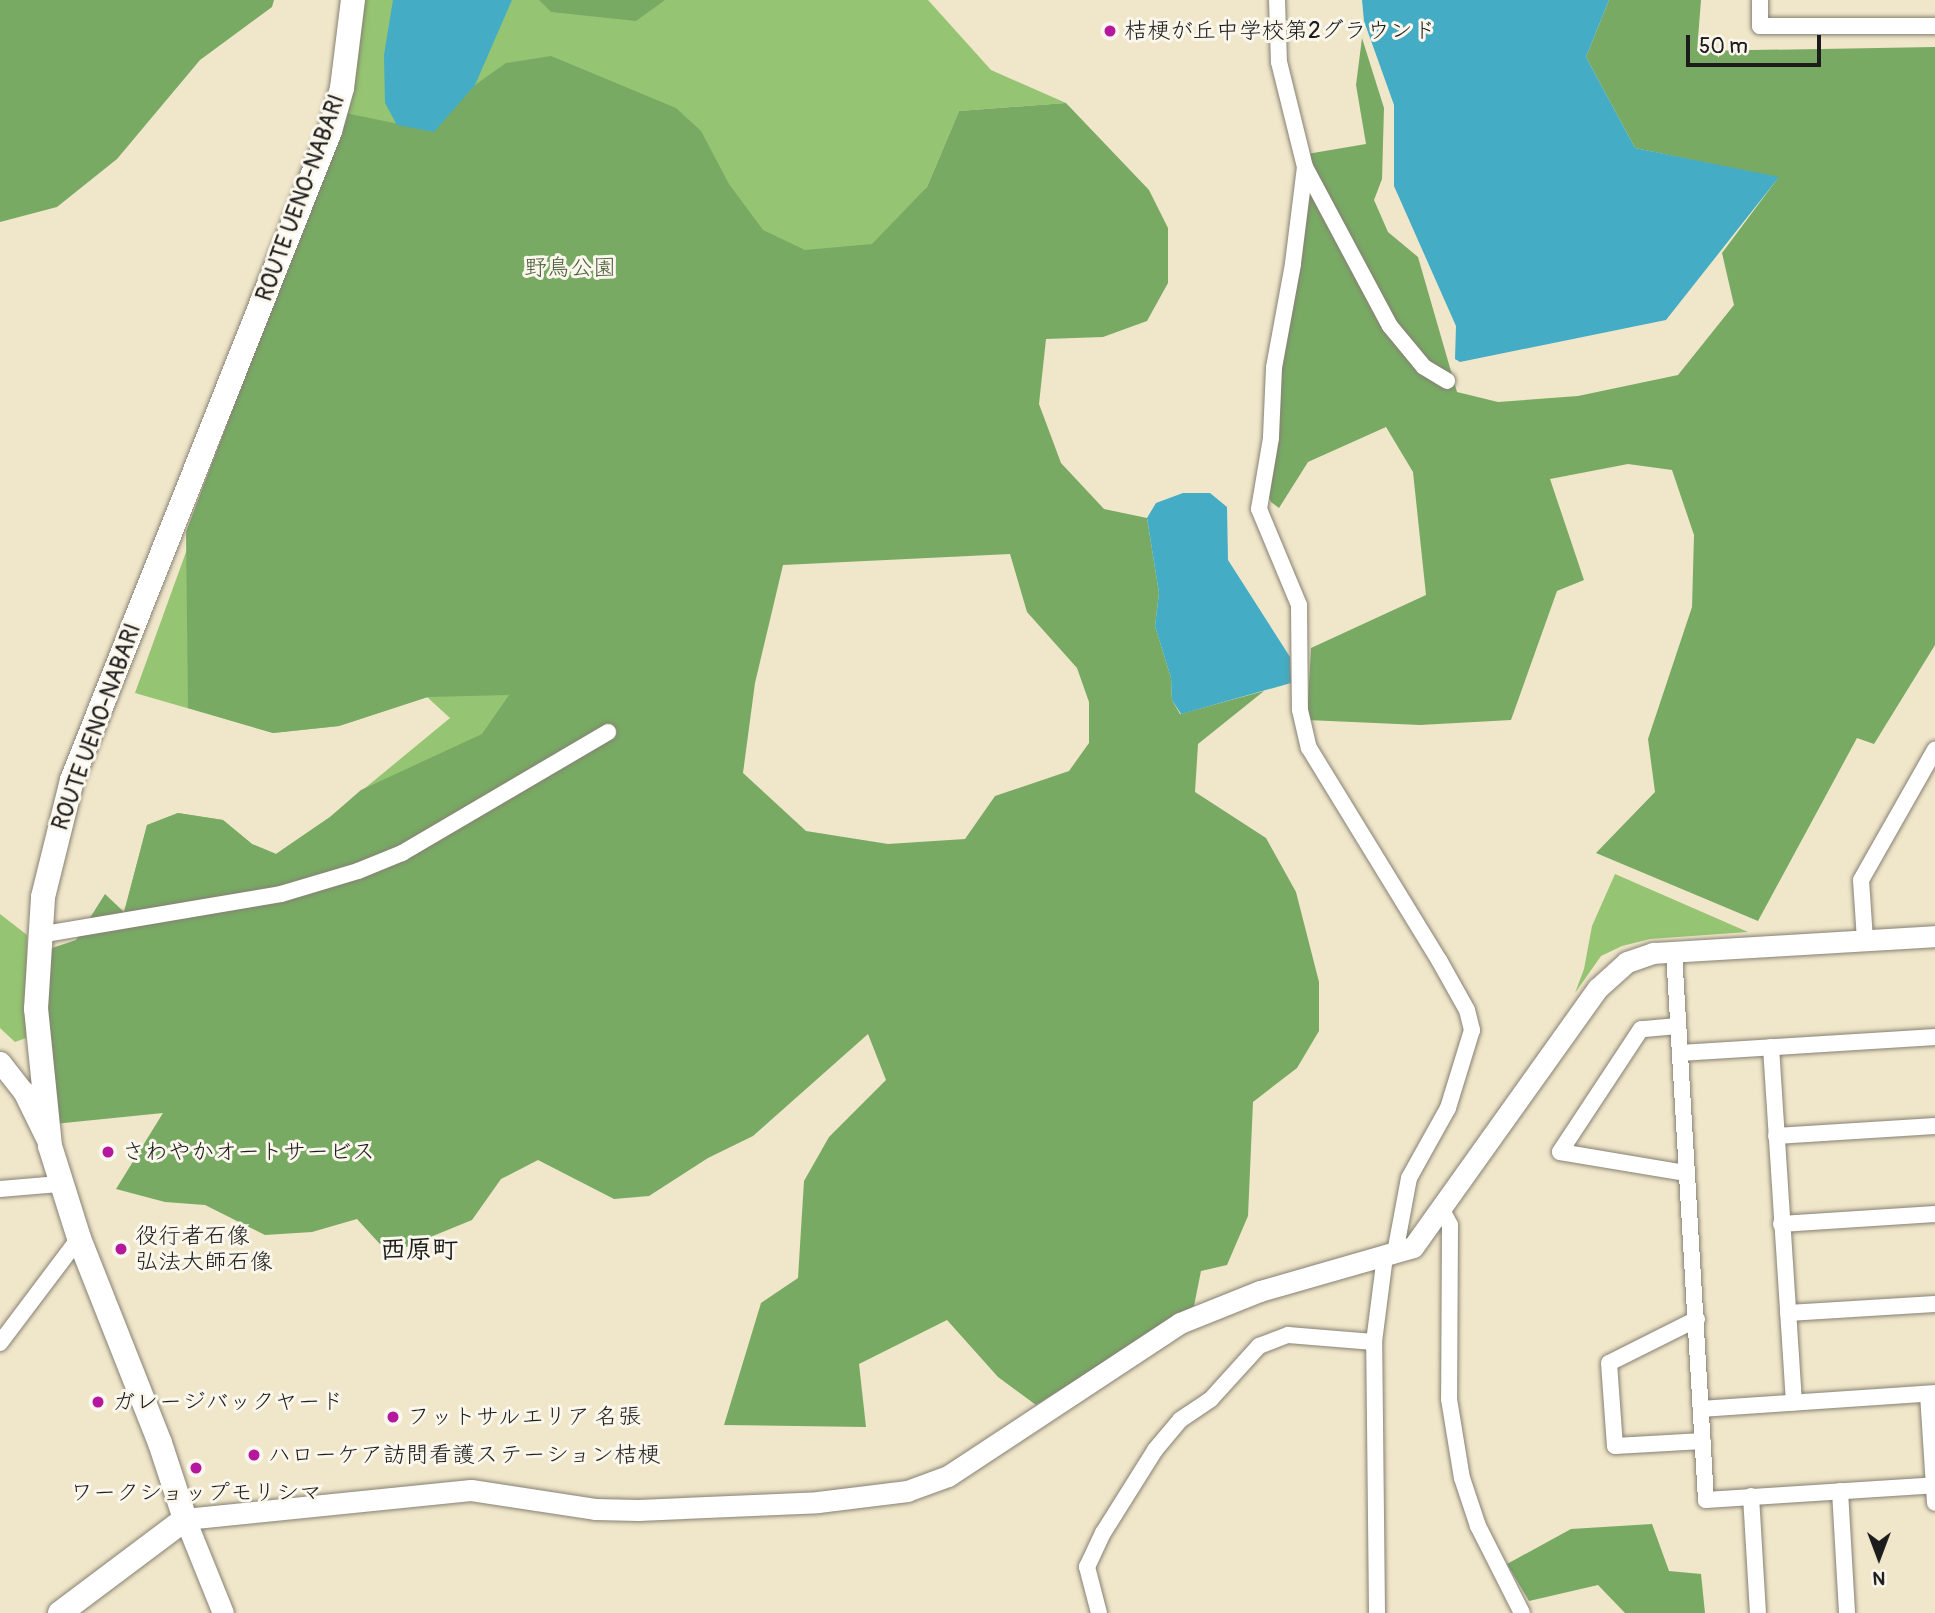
<!DOCTYPE html>
<meta charset="utf-8">
<style>
body{margin:0}
#map{position:relative;width:1935px;height:1613px;overflow:hidden;background:#f0e6ca;font-family:Pangolin,"Klee One",sans-serif}
div>[style]{position:absolute}
.green>*{inset:0;background:#95c472}
.forest>*{inset:0;background:#78aa64}
.water>*{inset:0;background:#44acc4}
.roads{filter:drop-shadow(0 0 2px #868173) drop-shadow(0 0 2px #868173)}
.street>*{height:16px;margin:-8px;padding:0 8px;transform-origin:8px;border-radius:8px;background:#fff}
.secondary>*{height:21px;margin:-10.5px;padding:0 10.5px;transform-origin:10.5px;border-radius:10.5px;background:#fff}
.primary>*{height:24px;margin:-12px;padding:0 12px;transform-origin:12px;border-radius:12px;background:#fff}
.dots>*{width:19px;height:19px;translate:-50% -50%;box-sizing:border-box;border:4px solid #fbf7ec;border-radius:50%}
span{translate:-50% -50%;white-space:nowrap;text-align:center;line-height:1.15;-webkit-text-stroke:6px #fbf7ec;paint-order:stroke}
.poi-label{font-size:23px;color:#1c1c1c}
.left{translate:0 -50%;text-align:left}
.street-label{font-size:23px;color:#1c1c1c}
.park-label{font-size:23px;color:#4c5f3e}
.quarter-label{font-size:26px;color:#1c1c1c;font-weight:700}
.north{position:absolute;left:1844px;top:1522px;width:70px;height:70px;-webkit-text-stroke:5px #fbf7ec;paint-order:stroke;rotate:180deg;font-size:19px;font-weight:700;line-height:28px;text-align:center;color:#1c1c1c}
.north::after{content:'';display:block;margin:auto;width:24px;height:32px;background:#1c1c1c;clip-path:polygon(50% 0,100% 100%,50% 72%,0 100%)}
.scale{position:absolute;left:1686px;top:35px;width:135px;height:32px;box-sizing:border-box;border:4px solid #1c1c1c;border-top:0;padding-left:9px;font-size:21px;line-height:24px;white-space:nowrap;color:#1c1c1c;-webkit-text-stroke:5px #fbf7ec;paint-order:stroke}
</style>
<div id="map">
<div class="green">
<i style="clip-path:polygon(362px 0,928px 0,991px 70px,1066px 103px,959px 111px,927px 187px,501px 771px,124px 913px,147px 825px,178px 813px,223px 820px,252px 844px,276px 854px,330px 817px,450px 718px,427px 697px,339px 726px,273px 733px,135px 693px,345px 113px)"></i>
<i style="clip-path:polygon(1615px 874px,1748px 932px,1650px 939px,1622px 946px,1601px 956px,1575px 993px,1584px 969px,1592px 926px)"></i>
<i style="clip-path:polygon(0 914px,27px 935px,26px 1038px,15px 1042px,0 1028px)"></i>
</div>
<div class="forest">
<i style="clip-path:polygon(0 0,274px 0,272px 7px,200px 60px,117px 159px,57px 207px,0 222px)"></i>
<i style="clip-path:polygon(539px 0,665px 0,636px 21px,551px 12px)"></i>
<i style="clip-path:polygon(1609px 0,1701px 0,1697px 51px,1935px 47px,1935px 645px,1874px 744px,1857px 738px,1758px 921px,1596px 853px,1655px 792px,1648px 739px,1692px 607px,1694px 535px,1672px 470px,1628px 464px,1550px 479px,1584px 580px,1557px 591px,1511px 720px,1420px 725px,1307px 720px,1311px 648px,1426px 595px,1413px 472px,1386px 427px,1308px 462px,1279px 508px,1271px 502px,1265px 487px,1279px 375px,1311px 185px,1307px 154px,1366px 144px,1356px 85px,1362px 38px,1384px 108px,1382px 179px,1374px 200px,1388px 232px,1418px 257px,1457px 392px,1498px 402px,1578px 396px,1678px 375px,1734px 305px,1722px 253px,1778px 178px,1635px 148px,1586px 57px)"></i>
<i style="clip-path:polygon(evenodd,551px 56px,676px 108px,701px 131px,729px 184px,763px 230px,805px 250px,872px 244px,927px 187px,959px 111px,1066px 103px,1149px 190px,1168px 228px,1168px 283px,1147px 321px,1103px 337px,1046px 339px,1039px 404px,1061px 463px,1104px 509px,1147px 518px,1159px 593px,1155px 626px,1171px 678px,1172px 700px,1180px 714px,1264px 691px,1198px 744px,1195px 792px,1266px 838px,1296px 892px,1319px 982px,1319px 1031px,1297px 1068px,1253px 1102px,1248px 1216px,1227px 1265px,1201px 1271px,1194px 1306px,1036px 1405px,998px 1377px,947px 1320px,859px 1364px,866px 1427px,724px 1425px,761px 1303px,798px 1278px,804px 1181px,829px 1137px,886px 1080px,868px 1034px,753px 1136px,708px 1158px,649px 1196px,614px 1199px,538px 1160px,501px 1179px,472px 1220px,389px 1254px,357px 1219px,312px 1232px,265px 1235px,205px 1205px,165px 1202px,116px 1189px,163px 1113px,54px 1124px,43px 978px,49px 949px,76px 940px,105px 894px,124px 912px,147px 825px,178px 813px,223px 820px,252px 844px,276px 854px,330px 817px,361px 790px,482px 734px,509px 695px,428px 697px,339px 726px,273px 733px,188px 708px,186px 532px,345px 113px,433px 131px,475px 85px,506px 63px,551px 56px,1010px 554px,1027px 612px,1077px 668px,1089px 702px,1089px 743px,1069px 771px,995px 796px,965px 839px,888px 844px,806px 831px,743px 773px,755px 683px,783px 565px,1010px 554px)"></i>
<i style="clip-path:polygon(1652px 1524px,1669px 1571px,1701px 1574px,1705px 1613px,1625px 1613px,1598px 1585px,1529px 1601px,1507px 1564px,1571px 1529px)"></i>
</div>
<div class="water">
<i style="clip-path:polygon(393px 0,512px 0,475px 85px,434px 132px,397px 125px,385px 103px,384px 55px)"></i>
<i style="clip-path:polygon(1362px 0,1609px 0,1586px 57px,1635px 148px,1779px 177px,1666px 320px,1460px 362px,1455px 359px,1456px 326px,1394px 186px,1394px 105px,1364px 21px)"></i>
<i style="clip-path:polygon(1183px 493px,1210px 493px,1227px 507px,1228px 560px,1290px 657px,1291px 683px,1181px 714px,1172px 700px,1171px 678px,1155px 626px,1159px 593px,1147px 518px,1156px 503px)"></i>
</div>
<div class="roads">
<div class="street">
<i style="left:1277px;top:0;width:62px;rotate:88.2deg"></i>
<i style="left:1279px;top:62px;width:108px;rotate:76.1deg"></i>
<i style="left:1305px;top:167px;width:98px;rotate:97.1deg"></i>
<i style="left:1293px;top:264px;width:106px;rotate:100.4deg"></i>
<i style="left:1274px;top:368px;width:70px;rotate:92.5deg"></i>
<i style="left:1271px;top:438px;width:72px;rotate:99.6deg"></i>
<i style="left:1259px;top:509px;width:104px;rotate:67.4deg"></i>
<i style="left:1299px;top:605px;width:105px;rotate:89.5deg"></i>
<i style="left:1300px;top:710px;width:39px;rotate:77deg"></i>
<i style="left:1309px;top:748px;width:249px;rotate:58.5deg"></i>
<i style="left:1439px;top:960px;width:57px;rotate:60.8deg"></i>
<i style="left:1467px;top:1010px;width:21px;rotate:76deg"></i>
<i style="left:1472px;top:1030px;width:82px;rotate:107.1deg"></i>
<i style="left:1448px;top:1108px;width:80px;rotate:119.1deg"></i>
<i style="left:1409px;top:1178px;width:76px;rotate:100.6deg"></i>
<i style="left:1760px;top:0;width:26px;rotate:90deg"></i>
<i style="left:1760px;top:26px;width:175px"></i>
<i style="left:1305px;top:167px;width:180px;rotate:61.9deg"></i>
<i style="left:1390px;top:326px;width:53px;rotate:50.3deg"></i>
<i style="left:1424px;top:367px;width:27px;rotate:31deg"></i>
<i style="left:39px;top:935px;width:245px;rotate:-9.6deg"></i>
<i style="left:281px;top:894px;width:80px;rotate:-16.6deg"></i>
<i style="left:358px;top:871px;width:48px;rotate:-22.2deg"></i>
<i style="left:402px;top:853px;width:239px;rotate:-30.4deg"></i>
<i style="left:1865px;top:940px;width:60px;rotate:-93.8deg"></i>
<i style="left:1861px;top:880px;width:150px;rotate:-60.4deg"></i>
<i style="left:1674px;top:952px;width:549px;rotate:86.66deg"></i>
<i style="left:1706px;top:1500px;width:229px;rotate:-3.7deg"></i>
<i style="left:1678px;top:1026px;width:37px;rotate:175deg"></i>
<i style="left:1641px;top:1029px;width:147px;rotate:123.4deg"></i>
<i style="left:1560px;top:1152px;width:128px;rotate:9.5deg"></i>
<i style="left:1771px;top:1047px;width:356px;rotate:86.3deg"></i>
<i style="left:1680px;top:1053px;width:256px;rotate:-3.6deg"></i>
<i style="left:1776px;top:1136px;width:159px;rotate:-3.6deg"></i>
<i style="left:0;top:1189px;width:59px;rotate:-4.8deg"></i>
<i style="left:1442px;top:1210px;width:17px;rotate:62deg"></i>
<i style="left:1450px;top:1225px;width:174px;rotate:90.3deg"></i>
<i style="left:1449px;top:1399px;width:80px;rotate:80.7deg"></i>
<i style="left:1462px;top:1478px;width:51px;rotate:71.6deg"></i>
<i style="left:1478px;top:1526px;width:97px;rotate:63.2deg"></i>
<i style="left:1781px;top:1224px;width:154px;rotate:-3.7deg"></i>
<i style="left:1788px;top:1313px;width:147px;rotate:-3.5deg"></i>
<i style="left:1697px;top:1319px;width:98px;rotate:153.4deg"></i>
<i style="left:1609px;top:1363px;width:83px;rotate:85.9deg"></i>
<i style="left:1615px;top:1446px;width:88px;rotate:-3.3deg"></i>
<i style="left:0;top:1343px;width:131px;rotate:-53deg"></i>
<i style="left:1928px;top:1394px;width:109px;rotate:86.3deg"></i>
<i style="left:1701px;top:1409px;width:235px;rotate:-3.9deg"></i>
<i style="left:1840px;top:1491px;width:122px;rotate:86.7deg"></i>
<i style="left:1751px;top:1496px;width:117px;rotate:86.6deg"></i>
<i style="left:1099px;top:1613px;width:48px;rotate:-104.6deg"></i>
<i style="left:1087px;top:1567px;width:38px;rotate:-65deg"></i>
<i style="left:1103px;top:1533px;width:98px;rotate:-57.9deg"></i>
<i style="left:1155px;top:1450px;width:39px;rotate:-50deg"></i>
<i style="left:1180px;top:1420px;width:37px;rotate:-34deg"></i>
<i style="left:1211px;top:1399px;width:72px;rotate:-47.8deg"></i>
<i style="left:1259px;top:1346px;width:31px;rotate:-21deg"></i>
<i style="left:1288px;top:1335px;width:86px;rotate:4.7deg"></i>
<i style="left:1377px;top:1613px;width:271px;rotate:-90.6deg"></i>
<i style="left:1374px;top:1342px;width:87px;rotate:-82.7deg"></i>
</div>
<div class="secondary">
<i style="left:0;top:1062px;width:37px;rotate:52deg"></i>
<i style="left:23px;top:1091px;width:52px;rotate:63.9deg"></i>
<i style="left:223px;top:1613px;width:101px;rotate:-112deg"></i>
<i style="left:185px;top:1519px;width:287px;rotate:-5.8deg"></i>
<i style="left:471px;top:1490px;width:125px;rotate:8.7deg"></i>
<i style="left:595px;top:1509px;width:43px;rotate:1.3deg"></i>
<i style="left:638px;top:1510px;width:180px;rotate:-2.5deg"></i>
<i style="left:818px;top:1502px;width:90px;rotate:-7deg"></i>
<i style="left:907px;top:1491px;width:44px;rotate:-20.1deg"></i>
<i style="left:948px;top:1476px;width:278px;rotate:-33.4deg"></i>
<i style="left:1180px;top:1323px;width:86px;rotate:-21.8deg"></i>
<i style="left:1260px;top:1291px;width:159px;rotate:-16deg"></i>
<i style="left:1413px;top:1247px;width:318px;rotate:-54.5deg"></i>
<i style="left:1598px;top:988px;width:39px;rotate:-42deg"></i>
<i style="left:1627px;top:962px;width:28px;rotate:-19deg"></i>
<i style="left:1653px;top:953px;width:283px;rotate:-3.4deg"></i>
</div>
<div class="primary">
<i style="left:60px;top:1613px;width:156px;rotate:-36.9deg"></i>
<i style="left:185px;top:1519px;width:80px;rotate:-108.2deg"></i>
<i style="left:160px;top:1443px;width:220px;rotate:-111.6deg"></i>
<i style="left:79px;top:1238px;width:96px;rotate:-107.5deg"></i>
<i style="left:50px;top:1146px;width:138px;rotate:-95.8deg"></i>
<i style="left:36px;top:1009px;width:112px;rotate:-86.4deg"></i>
<i style="left:43px;top:897px;width:121px;rotate:-76.1deg"></i>
<i style="left:72px;top:780px;width:698px;rotate:-68.32deg"></i>
<i style="left:330px;top:131px;width:45px;rotate:-74.4deg"></i>
<i style="left:342px;top:88px;width:89px;rotate:-82.9deg"></i>
</div>
</div>
<div class="dots">
<i style="left:1110px;top:31px;background:#b5179e"></i>
<i style="left:108px;top:1152px;background:#b5179e"></i>
<i style="left:121px;top:1249px;background:#b5179e"></i>
<i style="left:98px;top:1402px;background:#b5179e"></i>
<i style="left:393px;top:1417px;background:#b5179e"></i>
<i style="left:254px;top:1455px;background:#b5179e"></i>
<i style="left:196px;top:1468px;background:#b5179e"></i>
</div>
<div class="poi-label">
<span class="left" style="left:1124px;top:31px">桔梗が丘中学校第2グラウンド</span>
<span class="left" style="left:122px;top:1152px">さわやかオートサービス</span>
<span class="left" style="left:135px;top:1249px">役行者石像<br>弘法大師石像</span>
<span class="left" style="left:112px;top:1402px">ガレージバックヤード</span>
<span class="left" style="left:407px;top:1417px">フットサルエリア 名張</span>
<span class="left" style="left:268px;top:1455px">ハローケア訪問看護ステーション桔梗</span>
<span style="left:196px;top:1493px">ワークショップモリシマ</span>
</div>
<div class="street-label">
<span style="left:301px;top:198px;rotate:-70deg">ROUTE UENO-NABARI</span>
<span style="left:97px;top:727px;rotate:-70deg">ROUTE UENO-NABARI</span>
</div>
<div class="park-label">
<span style="left:570px;top:268px">野鳥公園</span>
</div>
<div class="quarter-label">
<span style="left:419px;top:1251px">西原町</span>
</div>
<div class="north">N</div>
<div class="scale">50 m</div>
</div>
